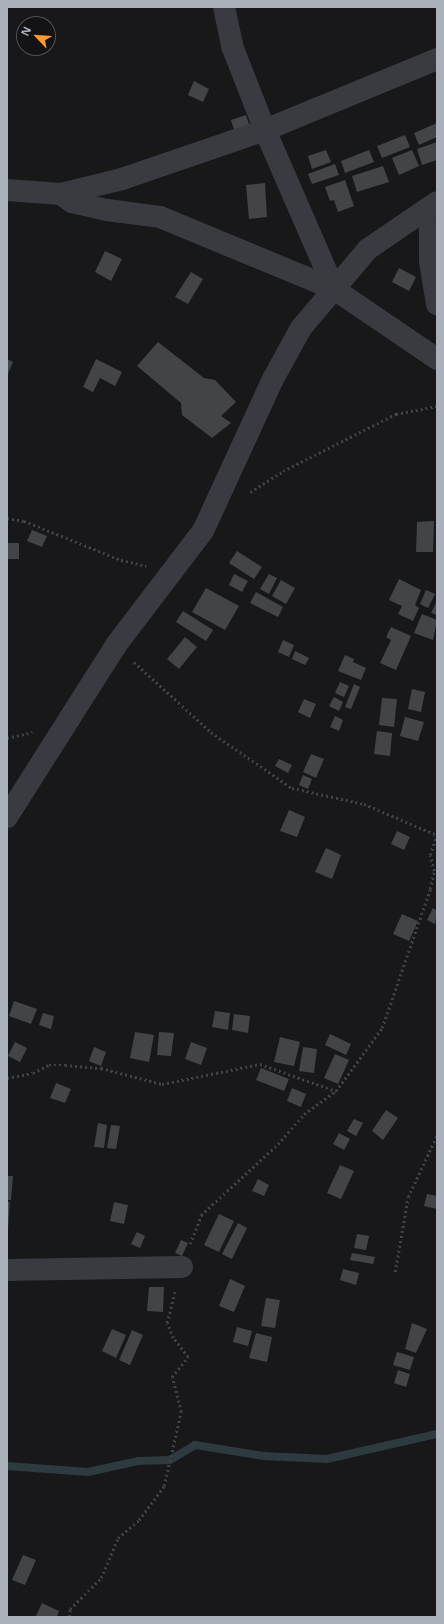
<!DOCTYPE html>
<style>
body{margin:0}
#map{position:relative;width:444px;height:1624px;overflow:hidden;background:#18181b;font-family:"Open Sans",sans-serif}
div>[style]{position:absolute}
.stream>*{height:8px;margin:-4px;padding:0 4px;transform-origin:4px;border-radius:4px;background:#2d3a40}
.building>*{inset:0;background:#424448}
.path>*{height:2.5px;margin-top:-1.25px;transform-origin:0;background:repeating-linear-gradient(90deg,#3f4247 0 2px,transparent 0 5px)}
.minor>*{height:22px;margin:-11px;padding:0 11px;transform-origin:11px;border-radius:11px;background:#393b40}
span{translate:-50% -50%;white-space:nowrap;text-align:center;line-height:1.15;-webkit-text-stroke:4px #131316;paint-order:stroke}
.frame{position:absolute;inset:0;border:8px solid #aab1bb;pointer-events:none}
.north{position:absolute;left:16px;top:16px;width:40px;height:40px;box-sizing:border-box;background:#131316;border:1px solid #4f5258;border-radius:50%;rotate:295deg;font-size:11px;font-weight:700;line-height:16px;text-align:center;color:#aab1bb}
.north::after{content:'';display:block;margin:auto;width:14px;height:18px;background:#fe992d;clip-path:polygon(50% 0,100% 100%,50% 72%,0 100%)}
</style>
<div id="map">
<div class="stream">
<i style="left:7px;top:1466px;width:81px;rotate:4.2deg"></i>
<i style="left:88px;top:1472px;width:51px;rotate:-12.4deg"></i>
<i style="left:138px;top:1461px;width:32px;rotate:-2deg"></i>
<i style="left:170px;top:1460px;width:29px;rotate:-31deg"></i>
<i style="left:195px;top:1445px;width:70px;rotate:9.1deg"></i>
<i style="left:264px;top:1456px;width:63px;rotate:2.7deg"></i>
<i style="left:327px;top:1459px;width:113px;rotate:-12.8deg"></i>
</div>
<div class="building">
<i style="clip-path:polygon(194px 81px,209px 89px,203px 102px,188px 95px)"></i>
<i style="clip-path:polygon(246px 115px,250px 127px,235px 133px,231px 120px)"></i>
<i style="clip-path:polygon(437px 123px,437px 137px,419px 145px,414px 133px)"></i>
<i style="clip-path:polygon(405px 135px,410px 147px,382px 158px,377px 146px)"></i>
<i style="clip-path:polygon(437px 142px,437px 160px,422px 165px,417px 149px)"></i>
<i style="clip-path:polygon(326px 150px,331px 162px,312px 169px,308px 156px)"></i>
<i style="clip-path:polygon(369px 150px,374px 162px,345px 173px,341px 161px)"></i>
<i style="clip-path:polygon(412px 150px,419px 166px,399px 175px,392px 158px)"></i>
<i style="clip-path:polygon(335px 164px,339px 175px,312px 184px,308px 174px)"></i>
<i style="clip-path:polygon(383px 166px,389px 182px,357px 192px,352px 176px)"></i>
<i style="clip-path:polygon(345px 180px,354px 206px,338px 212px,334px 200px,330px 201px,325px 187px)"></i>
<i style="clip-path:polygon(265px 183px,267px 217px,249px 219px,246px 185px)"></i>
<i style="clip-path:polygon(105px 251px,122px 259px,111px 281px,95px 272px)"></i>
<i style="clip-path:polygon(399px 268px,416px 277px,409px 291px,392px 282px)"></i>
<i style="clip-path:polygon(191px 272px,203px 279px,188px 304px,175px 297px)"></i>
<i style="clip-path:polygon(158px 342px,204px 378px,215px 380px,236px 402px,221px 416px,231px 423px,212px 438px,182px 415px,181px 403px,137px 366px)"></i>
<i style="clip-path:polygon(7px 359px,13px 362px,7px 376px)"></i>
<i style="clip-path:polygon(96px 359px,122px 372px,115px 386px,100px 378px,93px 392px,83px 387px)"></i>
<i style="clip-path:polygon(434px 521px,433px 552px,416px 552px,417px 522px)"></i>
<i style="clip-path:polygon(32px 530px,47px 536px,42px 547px,27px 541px)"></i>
<i style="clip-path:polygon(7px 543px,19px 543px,19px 559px,7px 559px)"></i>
<i style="clip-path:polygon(237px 551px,262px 567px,254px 579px,229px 563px)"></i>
<i style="clip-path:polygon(234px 574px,248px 581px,242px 592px,229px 585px)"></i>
<i style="clip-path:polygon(269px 574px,277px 578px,269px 594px,260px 589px)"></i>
<i style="clip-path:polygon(399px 579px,421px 590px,415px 605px,419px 608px,413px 621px,398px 614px,402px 606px,389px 600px)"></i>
<i style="clip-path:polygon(281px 580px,295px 588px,286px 604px,272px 596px)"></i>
<i style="clip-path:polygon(206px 588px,239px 606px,225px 630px,192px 612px)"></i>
<i style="clip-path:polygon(426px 590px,435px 594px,428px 608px,420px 604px)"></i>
<i style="clip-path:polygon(256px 592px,283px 607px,278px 617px,250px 603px)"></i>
<i style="clip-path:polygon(437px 601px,437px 615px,431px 613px)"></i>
<i style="clip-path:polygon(183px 611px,213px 630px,206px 641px,176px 622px)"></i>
<i style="clip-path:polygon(422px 614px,437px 620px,433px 640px,414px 633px)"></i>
<i style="clip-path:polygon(391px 627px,411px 636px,396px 670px,380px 663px,391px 640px,386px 637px)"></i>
<i style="clip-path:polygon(185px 637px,197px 647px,179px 669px,167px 659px)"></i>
<i style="clip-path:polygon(283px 640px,294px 645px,289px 657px,278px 652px)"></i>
<i style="clip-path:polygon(295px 651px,309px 658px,305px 665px,292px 659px)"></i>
<i style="clip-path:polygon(345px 655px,354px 659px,353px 662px,366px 668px,361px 680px,338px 671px)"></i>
<i style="clip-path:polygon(340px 682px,349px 686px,344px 697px,335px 693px)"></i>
<i style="clip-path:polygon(354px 684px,360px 687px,351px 709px,345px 707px)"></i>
<i style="clip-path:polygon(412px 689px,425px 692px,421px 712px,408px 709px)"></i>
<i style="clip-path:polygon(334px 697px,343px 702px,339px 711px,329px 706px)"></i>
<i style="clip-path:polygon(382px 698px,397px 699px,394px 727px,379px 725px)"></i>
<i style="clip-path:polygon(304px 699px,316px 704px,310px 718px,298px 712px)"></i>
<i style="clip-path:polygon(335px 716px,343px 720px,339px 731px,330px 727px)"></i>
<i style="clip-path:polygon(405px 717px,424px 722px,418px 741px,400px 736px)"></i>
<i style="clip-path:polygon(377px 731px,392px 733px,390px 756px,374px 754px)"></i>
<i style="clip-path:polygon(311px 754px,324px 759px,316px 778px,303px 772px)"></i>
<i style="clip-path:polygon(279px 759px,292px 765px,288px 773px,275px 766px)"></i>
<i style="clip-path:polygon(303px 775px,312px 779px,308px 789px,299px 785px)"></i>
<i style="clip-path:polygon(289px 810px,305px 817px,297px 837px,280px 831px)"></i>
<i style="clip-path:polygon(397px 831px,410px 837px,404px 850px,391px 844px)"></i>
<i style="clip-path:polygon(326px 848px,341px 855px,332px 879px,315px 872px)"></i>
<i style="clip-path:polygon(433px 908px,437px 911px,435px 924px,427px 920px)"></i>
<i style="clip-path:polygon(402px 914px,418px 921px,409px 941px,393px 934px)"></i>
<i style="clip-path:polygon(14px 1001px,37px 1009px,31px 1024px,9px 1016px)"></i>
<i style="clip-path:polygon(215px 1011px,230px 1013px,228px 1030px,212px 1027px)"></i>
<i style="clip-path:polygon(43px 1013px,54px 1016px,51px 1029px,39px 1025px)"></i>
<i style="clip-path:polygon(234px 1014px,250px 1016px,248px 1033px,232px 1030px)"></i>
<i style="clip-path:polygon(135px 1032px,154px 1035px,149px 1062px,130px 1058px)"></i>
<i style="clip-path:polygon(159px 1032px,174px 1033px,171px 1056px,157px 1055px)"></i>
<i style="clip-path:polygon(330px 1034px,351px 1044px,346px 1055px,325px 1045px)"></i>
<i style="clip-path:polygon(280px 1037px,300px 1042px,294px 1066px,274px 1062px)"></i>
<i style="clip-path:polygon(15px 1042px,27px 1048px,20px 1062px,8px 1056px)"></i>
<i style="clip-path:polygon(191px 1042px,207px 1048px,201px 1065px,185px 1059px)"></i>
<i style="clip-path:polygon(94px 1047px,106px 1052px,101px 1066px,89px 1061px)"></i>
<i style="clip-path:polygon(303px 1047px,317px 1049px,314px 1073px,299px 1071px)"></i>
<i style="clip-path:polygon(335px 1054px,349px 1060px,338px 1084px,324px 1078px)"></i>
<i style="clip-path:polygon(261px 1068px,289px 1079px,284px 1091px,256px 1080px)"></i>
<i style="clip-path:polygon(56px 1083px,71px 1089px,65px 1103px,50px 1098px)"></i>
<i style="clip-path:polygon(292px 1088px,306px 1094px,301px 1107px,287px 1101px)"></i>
<i style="clip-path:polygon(386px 1110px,398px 1118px,383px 1140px,372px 1131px)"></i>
<i style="clip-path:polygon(354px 1119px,363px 1123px,356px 1136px,347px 1131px)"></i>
<i style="clip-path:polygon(98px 1123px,107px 1125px,104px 1148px,94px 1147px)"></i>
<i style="clip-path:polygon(111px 1125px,120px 1126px,116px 1149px,107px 1148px)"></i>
<i style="clip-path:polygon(339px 1133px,350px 1139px,344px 1150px,333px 1144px)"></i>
<i style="clip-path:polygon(340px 1165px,354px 1171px,341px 1199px,327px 1193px)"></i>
<i style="clip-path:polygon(7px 1176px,13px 1176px,11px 1200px,7px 1200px)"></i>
<i style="clip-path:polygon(258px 1179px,269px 1185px,264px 1196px,252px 1191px)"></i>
<i style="clip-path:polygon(427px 1194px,437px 1196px,437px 1209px,424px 1206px)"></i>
<i style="clip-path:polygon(7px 1202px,10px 1202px,8px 1229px,7px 1229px)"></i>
<i style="clip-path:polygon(114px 1202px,128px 1205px,124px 1224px,110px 1221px)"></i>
<i style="clip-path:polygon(219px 1214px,234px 1221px,219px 1252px,204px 1245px)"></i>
<i style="clip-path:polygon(238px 1223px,247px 1228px,232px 1259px,222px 1254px)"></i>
<i style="clip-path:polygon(137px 1232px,145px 1236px,140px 1248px,131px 1244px)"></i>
<i style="clip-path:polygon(357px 1234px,369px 1236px,366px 1250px,354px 1248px)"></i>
<i style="clip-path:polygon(181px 1240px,188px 1243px,182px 1256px,175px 1253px)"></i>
<i style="clip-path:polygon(352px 1253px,375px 1257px,373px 1264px,350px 1260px)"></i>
<i style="clip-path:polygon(343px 1269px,359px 1273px,356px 1285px,340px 1280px)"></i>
<i style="clip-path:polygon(230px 1279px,245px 1286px,234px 1312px,219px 1306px)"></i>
<i style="clip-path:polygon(149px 1287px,164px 1287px,163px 1312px,147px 1311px)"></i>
<i style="clip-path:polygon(266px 1298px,280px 1300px,275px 1328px,261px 1326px)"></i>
<i style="clip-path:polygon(412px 1323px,427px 1329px,416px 1353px,405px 1349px)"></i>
<i style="clip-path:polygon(237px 1327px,252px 1331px,248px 1346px,233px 1342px)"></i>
<i style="clip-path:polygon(112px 1329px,126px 1335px,116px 1358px,102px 1351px)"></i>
<i style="clip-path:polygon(132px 1330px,143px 1335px,130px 1365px,119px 1360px)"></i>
<i style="clip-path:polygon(256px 1333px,272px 1337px,267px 1362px,249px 1358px)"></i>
<i style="clip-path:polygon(397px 1352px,414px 1357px,410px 1370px,393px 1365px)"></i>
<i style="clip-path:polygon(398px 1370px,410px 1374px,406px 1387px,394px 1383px)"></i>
<i style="clip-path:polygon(23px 1555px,36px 1560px,25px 1585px,12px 1580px)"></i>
<i style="clip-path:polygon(42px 1603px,59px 1611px,57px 1617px,36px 1616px)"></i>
</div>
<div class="path">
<i style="left:250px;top:492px;width:39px;rotate:-32deg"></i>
<i style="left:283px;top:471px;width:127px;rotate:-26.8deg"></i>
<i style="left:396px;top:414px;width:42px;rotate:-11deg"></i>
<i style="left:7px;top:518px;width:17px;rotate:10deg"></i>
<i style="left:24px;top:521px;width:105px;rotate:21.9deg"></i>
<i style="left:121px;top:560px;width:26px;rotate:13deg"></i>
<i style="left:134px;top:662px;width:104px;rotate:42.3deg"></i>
<i style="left:211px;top:732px;width:98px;rotate:34.7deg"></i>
<i style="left:292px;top:788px;width:74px;rotate:12.5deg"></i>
<i style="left:364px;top:804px;width:79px;rotate:23deg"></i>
<i style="left:7px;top:738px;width:26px;rotate:-13deg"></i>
<i style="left:7px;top:1078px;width:26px;rotate:-11deg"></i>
<i style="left:33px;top:1073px;width:18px;rotate:-27deg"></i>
<i style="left:49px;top:1065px;width:16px"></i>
<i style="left:65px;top:1065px;width:36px;rotate:5deg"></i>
<i style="left:101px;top:1068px;width:63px;rotate:14.7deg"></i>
<i style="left:162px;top:1084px;width:100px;rotate:-11.5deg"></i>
<i style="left:260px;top:1064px;width:81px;rotate:19.6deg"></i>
<i style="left:190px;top:1244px;width:31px;rotate:-69deg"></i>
<i style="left:201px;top:1215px;width:105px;rotate:-42.7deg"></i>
<i style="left:278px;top:1144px;width:40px;rotate:-49deg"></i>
<i style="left:304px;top:1114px;width:39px;rotate:-36deg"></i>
<i style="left:336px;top:1091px;width:78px;rotate:-53.9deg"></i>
<i style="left:382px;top:1028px;width:147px;rotate:-70.9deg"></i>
<i style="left:430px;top:889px;width:18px;rotate:-77deg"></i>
<i style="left:434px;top:871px;width:16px;rotate:-104deg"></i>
<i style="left:430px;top:855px;width:21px;rotate:-71deg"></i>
<i style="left:395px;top:1272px;width:76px;rotate:-80.2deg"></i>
<i style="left:408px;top:1197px;width:68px;rotate:-64.9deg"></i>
<i style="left:69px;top:1617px;width:8px;rotate:-83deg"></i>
<i style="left:70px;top:1609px;width:44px;rotate:-45deg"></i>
<i style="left:101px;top:1578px;width:43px;rotate:-67deg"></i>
<i style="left:118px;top:1538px;width:28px;rotate:-41deg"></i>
<i style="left:139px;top:1520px;width:42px;rotate:-53.7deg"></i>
<i style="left:164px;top:1486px;width:76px;rotate:-77.1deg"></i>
<i style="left:181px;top:1412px;width:36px;rotate:-104deg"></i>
<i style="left:172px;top:1377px;width:26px;rotate:-51deg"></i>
<i style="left:188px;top:1357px;width:24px;rotate:-128deg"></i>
<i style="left:173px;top:1338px;width:16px;rotate:-112deg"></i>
<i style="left:167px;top:1323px;width:32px;rotate:-76deg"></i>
</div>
<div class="minor">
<i style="left:224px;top:7px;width:40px;rotate:78deg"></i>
<i style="left:232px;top:46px;width:90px;rotate:68.6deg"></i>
<i style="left:265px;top:130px;width:173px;rotate:66.5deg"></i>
<i style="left:7px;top:190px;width:54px;rotate:4.2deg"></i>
<i style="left:61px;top:194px;width:63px;rotate:-13.8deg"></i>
<i style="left:122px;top:179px;width:151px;rotate:-18.9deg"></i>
<i style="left:265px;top:130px;width:186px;rotate:-22.4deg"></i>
<i style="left:61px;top:194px;width:14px;rotate:36deg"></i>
<i style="left:72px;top:202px;width:36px;rotate:13deg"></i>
<i style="left:107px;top:210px;width:53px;rotate:7.5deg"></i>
<i style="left:160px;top:217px;width:188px;rotate:22.5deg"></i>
<i style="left:334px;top:289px;width:125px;rotate:34.2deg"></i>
<i style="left:437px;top:203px;width:28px;rotate:105deg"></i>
<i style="left:430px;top:230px;width:32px;rotate:90deg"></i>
<i style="left:430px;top:262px;width:43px;rotate:80.5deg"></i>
<i style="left:7px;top:817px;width:204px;rotate:-57.6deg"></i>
<i style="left:116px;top:645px;width:143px;rotate:-52.7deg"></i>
<i style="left:203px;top:531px;width:167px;rotate:-65.3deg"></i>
<i style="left:273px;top:379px;width:58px;rotate:-61.2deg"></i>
<i style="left:301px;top:328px;width:104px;rotate:-49.7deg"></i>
<i style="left:368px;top:249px;width:83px;rotate:-34.3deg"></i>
<i style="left:7px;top:1270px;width:175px;rotate:-1deg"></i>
</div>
<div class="frame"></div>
<div class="north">N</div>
</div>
